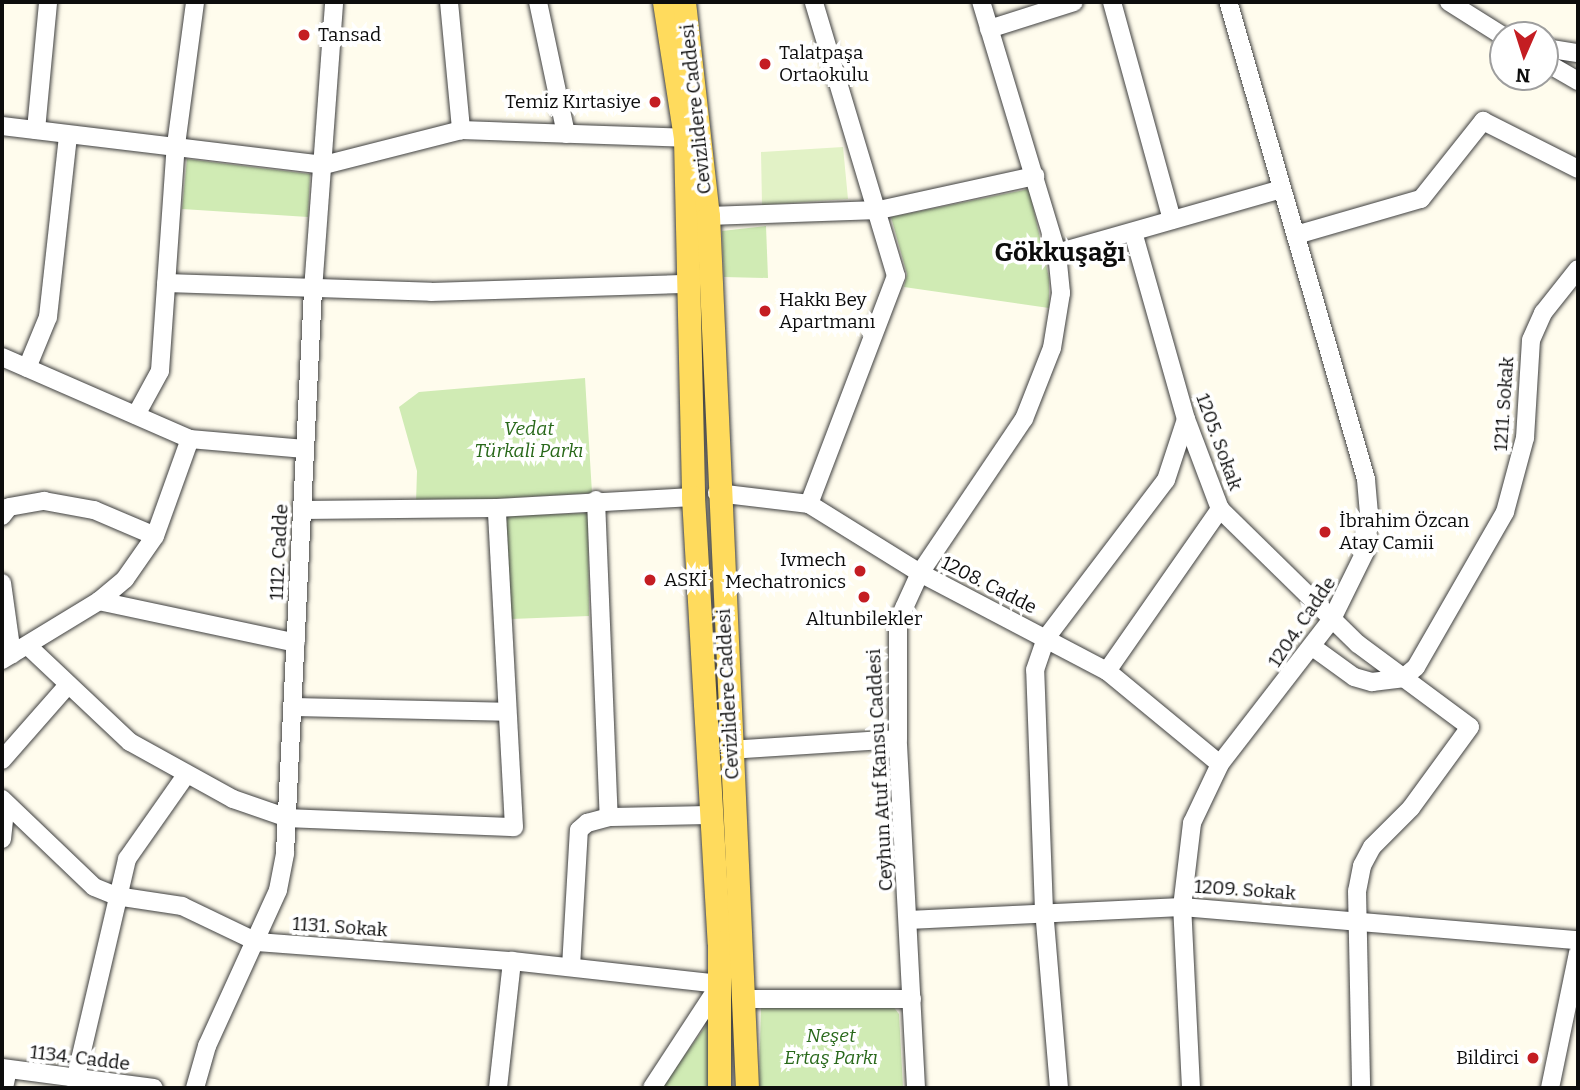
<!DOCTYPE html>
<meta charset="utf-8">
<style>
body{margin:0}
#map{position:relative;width:1580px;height:1090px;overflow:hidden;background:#fffced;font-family:Bitter,serif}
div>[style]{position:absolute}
.green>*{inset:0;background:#d0ebb4}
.pitch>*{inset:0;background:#e2f2c6}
.roads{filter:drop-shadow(0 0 2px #404040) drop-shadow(0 0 2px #404040)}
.minor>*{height:18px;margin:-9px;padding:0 9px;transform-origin:9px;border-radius:9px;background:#fff}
.major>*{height:23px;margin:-11.5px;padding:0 11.5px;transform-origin:11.5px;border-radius:11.5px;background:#ffdb5d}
.dots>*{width:19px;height:19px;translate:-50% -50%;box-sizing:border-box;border:4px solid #fff;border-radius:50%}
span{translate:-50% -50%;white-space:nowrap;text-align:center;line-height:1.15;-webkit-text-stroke:7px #fff;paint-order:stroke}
.poi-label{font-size:19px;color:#0d0d0d}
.left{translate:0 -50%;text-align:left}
.right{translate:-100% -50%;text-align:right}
.street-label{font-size:19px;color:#0d0d0d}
.park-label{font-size:19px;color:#28681a;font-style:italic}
.district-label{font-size:26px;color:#0d0d0d;font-weight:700}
.frame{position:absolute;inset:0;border:4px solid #0d0d0d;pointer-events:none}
.north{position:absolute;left:1489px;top:21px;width:70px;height:70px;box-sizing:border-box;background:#fff;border:2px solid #9e9e9e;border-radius:50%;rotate:183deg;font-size:19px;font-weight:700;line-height:28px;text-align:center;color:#0d0d0d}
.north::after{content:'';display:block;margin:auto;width:24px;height:32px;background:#c41d22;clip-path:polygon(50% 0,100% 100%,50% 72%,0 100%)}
</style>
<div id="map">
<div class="green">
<i style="clip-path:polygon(187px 159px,310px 174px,308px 217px,182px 209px)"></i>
<i style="clip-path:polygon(1029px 189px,1049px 278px,1049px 308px,904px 287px,907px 274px,891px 217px)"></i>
<i style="clip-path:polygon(766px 226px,768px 278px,724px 277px,722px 231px)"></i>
<i style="clip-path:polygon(585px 378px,592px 493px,416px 503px,417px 471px,399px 407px,419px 392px)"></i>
<i style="clip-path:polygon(588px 513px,589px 616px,511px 619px,505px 516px)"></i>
<i style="clip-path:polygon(892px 1005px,899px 1014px,903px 1088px,759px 1088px,761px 1006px)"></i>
<i style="clip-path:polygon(713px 1016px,713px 1088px,661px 1088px)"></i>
</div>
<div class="pitch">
<i style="clip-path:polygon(843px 147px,848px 199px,762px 205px,761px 152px)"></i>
</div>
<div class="roads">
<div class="minor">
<i style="left:449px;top:2px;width:129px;rotate:84.6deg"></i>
<i style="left:538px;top:2px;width:135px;rotate:78deg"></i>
<i style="left:1112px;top:2px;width:226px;rotate:74.6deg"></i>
<i style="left:1449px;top:2px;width:64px;rotate:32.2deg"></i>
<i style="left:989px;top:29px;width:89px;rotate:-17.6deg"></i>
<i style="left:1545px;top:48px;width:33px;rotate:9deg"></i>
<i style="left:1545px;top:62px;width:38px;rotate:30deg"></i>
<i style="left:2px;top:126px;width:324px;rotate:6.9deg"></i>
<i style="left:324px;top:165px;width:141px;rotate:-14.3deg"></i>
<i style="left:461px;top:130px;width:224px;rotate:2deg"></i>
<i style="left:36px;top:130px;width:129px;rotate:-84.6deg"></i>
<i style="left:708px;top:216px;width:171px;rotate:-2deg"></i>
<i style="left:879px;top:210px;width:160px;rotate:-12.3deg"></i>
<i style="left:1133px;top:232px;width:194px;rotate:74.2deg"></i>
<i style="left:1186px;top:419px;width:96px;rotate:69.3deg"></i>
<i style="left:1220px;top:509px;width:193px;rotate:44.4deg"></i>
<i style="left:1358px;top:644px;width:139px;rotate:36.5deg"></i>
<i style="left:1470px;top:727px;width:100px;rotate:126.1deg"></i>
<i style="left:1411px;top:808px;width:55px;rotate:135deg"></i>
<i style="left:1372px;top:847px;width:21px;rotate:118deg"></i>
<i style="left:1362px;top:866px;width:25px;rotate:101deg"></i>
<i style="left:1357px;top:891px;width:197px;rotate:88.8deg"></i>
<i style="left:1296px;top:235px;width:130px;rotate:-16.1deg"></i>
<i style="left:1421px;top:199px;width:100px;rotate:-51.5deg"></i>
<i style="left:1483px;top:121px;width:106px;rotate:26.8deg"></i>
<i style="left:1057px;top:253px;width:234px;rotate:-15.9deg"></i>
<i style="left:166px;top:283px;width:265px;rotate:1.9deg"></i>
<i style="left:431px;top:292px;width:259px;rotate:-1.8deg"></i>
<i style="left:2px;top:357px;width:205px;rotate:23.6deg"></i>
<i style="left:190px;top:439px;width:115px;rotate:5deg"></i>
<i style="left:27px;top:368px;width:55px;rotate:-67.6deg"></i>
<i style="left:48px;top:317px;width:183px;rotate:-83.7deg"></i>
<i style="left:136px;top:415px;width:50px;rotate:-61.4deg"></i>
<i style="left:160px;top:371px;width:227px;rotate:-86deg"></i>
<i style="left:176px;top:145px;width:144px;rotate:-82.4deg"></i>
<i style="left:717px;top:493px;width:93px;rotate:6.8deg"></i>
<i style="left:809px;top:504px;width:131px;rotate:31.9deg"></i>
<i style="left:920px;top:573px;width:211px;rotate:27.7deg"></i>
<i style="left:1107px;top:671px;width:146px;rotate:39.5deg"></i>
<i style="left:596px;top:500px;width:317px;rotate:87.7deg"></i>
<i style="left:809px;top:504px;width:244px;rotate:-69.1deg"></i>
<i style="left:896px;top:276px;width:286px;rotate:-106.7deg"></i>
<i style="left:302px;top:510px;width:195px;rotate:-0.6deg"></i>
<i style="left:497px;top:508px;width:196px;rotate:-3.2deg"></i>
<i style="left:2px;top:516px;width:11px;rotate:-52deg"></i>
<i style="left:9px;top:507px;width:36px;rotate:-10deg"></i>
<i style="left:44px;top:501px;width:51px;rotate:10.2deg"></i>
<i style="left:94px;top:510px;width:66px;rotate:23.1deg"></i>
<i style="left:2px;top:583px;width:72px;rotate:82deg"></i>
<i style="left:99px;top:601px;width:201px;rotate:12deg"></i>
<i style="left:28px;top:646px;width:140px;rotate:43.3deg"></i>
<i style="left:130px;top:742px;width:118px;rotate:29deg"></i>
<i style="left:233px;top:799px;width:58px;rotate:19.1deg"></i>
<i style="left:288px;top:818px;width:226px;rotate:2.3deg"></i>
<i style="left:514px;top:827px;width:319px;rotate:-93.1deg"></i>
<i style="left:1314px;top:648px;width:49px;rotate:35.9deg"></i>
<i style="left:1354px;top:677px;width:19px;rotate:16deg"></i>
<i style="left:1372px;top:682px;width:31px;rotate:-7deg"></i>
<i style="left:1403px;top:678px;width:17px;rotate:-40deg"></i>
<i style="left:1416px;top:667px;width:179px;rotate:-60.1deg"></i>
<i style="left:1505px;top:512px;width:77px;rotate:-74.9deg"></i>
<i style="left:1525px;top:438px;width:98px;rotate:-86.5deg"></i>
<i style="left:1531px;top:340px;width:30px;rotate:-66deg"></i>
<i style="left:1543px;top:313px;width:56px;rotate:-51.5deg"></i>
<i style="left:2px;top:660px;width:114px;rotate:-31.3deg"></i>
<i style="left:99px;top:601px;width:34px;rotate:-40deg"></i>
<i style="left:125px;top:579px;width:52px;rotate:-55.1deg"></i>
<i style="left:155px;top:536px;width:103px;rotate:-70.2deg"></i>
<i style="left:1107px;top:671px;width:198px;rotate:-55.1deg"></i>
<i style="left:292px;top:707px;width:215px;rotate:1.3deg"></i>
<i style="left:730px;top:750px;width:168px;rotate:-3.7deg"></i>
<i style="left:2px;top:760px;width:98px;rotate:-48.7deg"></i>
<i style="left:2px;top:799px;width:127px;rotate:43.7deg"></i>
<i style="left:94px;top:887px;width:24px;rotate:22deg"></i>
<i style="left:116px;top:896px;width:67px;rotate:8.6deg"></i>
<i style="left:182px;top:906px;width:83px;rotate:25.6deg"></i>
<i style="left:257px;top:942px;width:256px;rotate:4.3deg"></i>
<i style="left:512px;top:961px;width:209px;rotate:6.3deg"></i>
<i style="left:720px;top:984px;width:124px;rotate:123.2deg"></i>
<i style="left:2px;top:839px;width:36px;rotate:-84deg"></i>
<i style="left:908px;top:920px;width:274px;rotate:-2.7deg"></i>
<i style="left:1182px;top:907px;width:397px;rotate:4.8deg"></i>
<i style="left:571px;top:967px;width:137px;rotate:-86.7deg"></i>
<i style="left:579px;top:830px;width:11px;rotate:-41deg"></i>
<i style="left:587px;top:823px;width:23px;rotate:-15deg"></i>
<i style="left:609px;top:817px;width:103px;rotate:-1.1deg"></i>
<i style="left:745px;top:999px;width:167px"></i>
<i style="left:2px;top:1068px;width:153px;rotate:7.5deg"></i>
<i style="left:75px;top:1081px;width:228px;rotate:-76.8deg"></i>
<i style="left:127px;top:859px;width:103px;rotate:-54.9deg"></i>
<i style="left:4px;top:1088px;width:19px;rotate:-78deg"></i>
<i style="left:195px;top:1088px;width:44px;rotate:-74.1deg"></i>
<i style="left:207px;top:1046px;width:171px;rotate:-65.5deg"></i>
<i style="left:278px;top:890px;width:38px;rotate:-79deg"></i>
<i style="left:285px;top:853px;width:564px;rotate:-87.15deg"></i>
<i style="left:313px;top:290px;width:289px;rotate:-85.8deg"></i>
<i style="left:498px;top:1088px;width:128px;rotate:-83.7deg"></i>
<i style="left:916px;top:1088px;width:349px;rotate:-93deg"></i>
<i style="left:898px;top:739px;width:118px;rotate:-90deg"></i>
<i style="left:898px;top:621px;width:53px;rotate:-65.4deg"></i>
<i style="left:920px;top:573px;width:186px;rotate:-56deg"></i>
<i style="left:1024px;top:419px;width:76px;rotate:-68.5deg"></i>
<i style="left:1052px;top:348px;width:56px;rotate:-80.7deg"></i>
<i style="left:1061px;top:293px;width:40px;rotate:-95.7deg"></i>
<i style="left:1057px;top:253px;width:262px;rotate:-106.8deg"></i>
<i style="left:1059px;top:1088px;width:178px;rotate:-94.8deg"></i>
<i style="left:1044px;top:911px;width:241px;rotate:-92.1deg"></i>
<i style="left:1035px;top:670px;width:34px;rotate:-71deg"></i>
<i style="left:1046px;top:638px;width:198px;rotate:-52.8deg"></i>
<i style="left:1166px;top:480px;width:64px;rotate:-71.8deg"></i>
<i style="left:1191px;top:1088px;width:181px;rotate:-92.8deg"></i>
<i style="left:1182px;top:907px;width:85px;rotate:-83.2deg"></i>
<i style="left:1192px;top:823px;width:65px;rotate:-64.6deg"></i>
<i style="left:1220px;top:764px;width:183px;rotate:-52.3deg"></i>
<i style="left:1332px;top:619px;width:75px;rotate:-63.8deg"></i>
<i style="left:1365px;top:552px;width:38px;rotate:-84deg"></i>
<i style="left:1369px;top:514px;width:35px;rotate:-95deg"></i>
<i style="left:1366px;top:479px;width:497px;rotate:-106.1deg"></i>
<i style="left:1550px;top:1088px;width:138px;rotate:-78.3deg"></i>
</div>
<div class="major">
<i style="left:664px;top:2px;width:138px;rotate:81.2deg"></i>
<i style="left:685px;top:138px;width:359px;rotate:88.7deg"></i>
<i style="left:693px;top:497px;width:446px;rotate:86.7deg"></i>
<i style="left:719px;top:942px;width:146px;rotate:90deg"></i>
<i style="left:684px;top:2px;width:215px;rotate:83.6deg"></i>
<i style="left:708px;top:216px;width:873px;rotate:87.44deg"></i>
</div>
</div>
<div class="dots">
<i style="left:304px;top:35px;background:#c41d22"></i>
<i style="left:765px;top:64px;background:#c41d22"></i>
<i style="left:655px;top:102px;background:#c41d22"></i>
<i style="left:765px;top:311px;background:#c41d22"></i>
<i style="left:1325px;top:532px;background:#c41d22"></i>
<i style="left:860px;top:571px;background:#c41d22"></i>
<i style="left:650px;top:580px;background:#c41d22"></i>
<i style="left:864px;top:597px;background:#c41d22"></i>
<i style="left:1533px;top:1058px;background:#c41d22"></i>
</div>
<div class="poi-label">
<span class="left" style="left:318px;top:35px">Tansad</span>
<span class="left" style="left:779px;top:64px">Talatpaşa<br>Ortaokulu</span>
<span class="right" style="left:641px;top:102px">Temiz Kırtasiye</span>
<span class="left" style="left:779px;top:311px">Hakkı Bey<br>Apartmanı</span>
<span class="left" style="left:1339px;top:532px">İbrahim Özcan<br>Atay Camii</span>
<span class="right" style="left:846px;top:571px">Ivmech<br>Mechatronics</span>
<span class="left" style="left:664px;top:580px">ASKİ</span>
<span style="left:864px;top:619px">Altunbilekler</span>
<span class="right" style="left:1519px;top:1058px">Bildirci</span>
</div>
<div class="street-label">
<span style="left:696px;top:109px;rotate:-96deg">Cevizlidere Caddesi</span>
<span style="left:1504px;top:404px;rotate:-86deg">1211. Sokak</span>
<span style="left:1219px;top:442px;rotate:70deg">1205. Sokak</span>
<span style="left:279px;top:552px;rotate:-87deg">1112. Cadde</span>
<span style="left:989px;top:585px;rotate:27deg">1208. Cadde</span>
<span style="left:1302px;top:622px;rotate:-56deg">1204. Cadde</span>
<span style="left:728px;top:694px;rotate:-93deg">Cevizlidere Caddesi</span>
<span style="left:880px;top:770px;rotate:-93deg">Ceyhun Atuf Kansu Caddesi</span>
<span style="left:1245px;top:890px;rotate:4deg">1209. Sokak</span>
<span style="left:340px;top:927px;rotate:4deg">1131. Sokak</span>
<span style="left:80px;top:1058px;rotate:7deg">1134. Cadde</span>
</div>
<div class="park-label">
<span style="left:529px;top:440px">Vedat<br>Türkali Parkı</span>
<span style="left:831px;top:1047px">Neşet<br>Ertaş Parkı</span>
</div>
<div class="district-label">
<span style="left:1060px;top:253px">Gökkuşağı</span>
</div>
<div class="frame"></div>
<div class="north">N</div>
</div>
